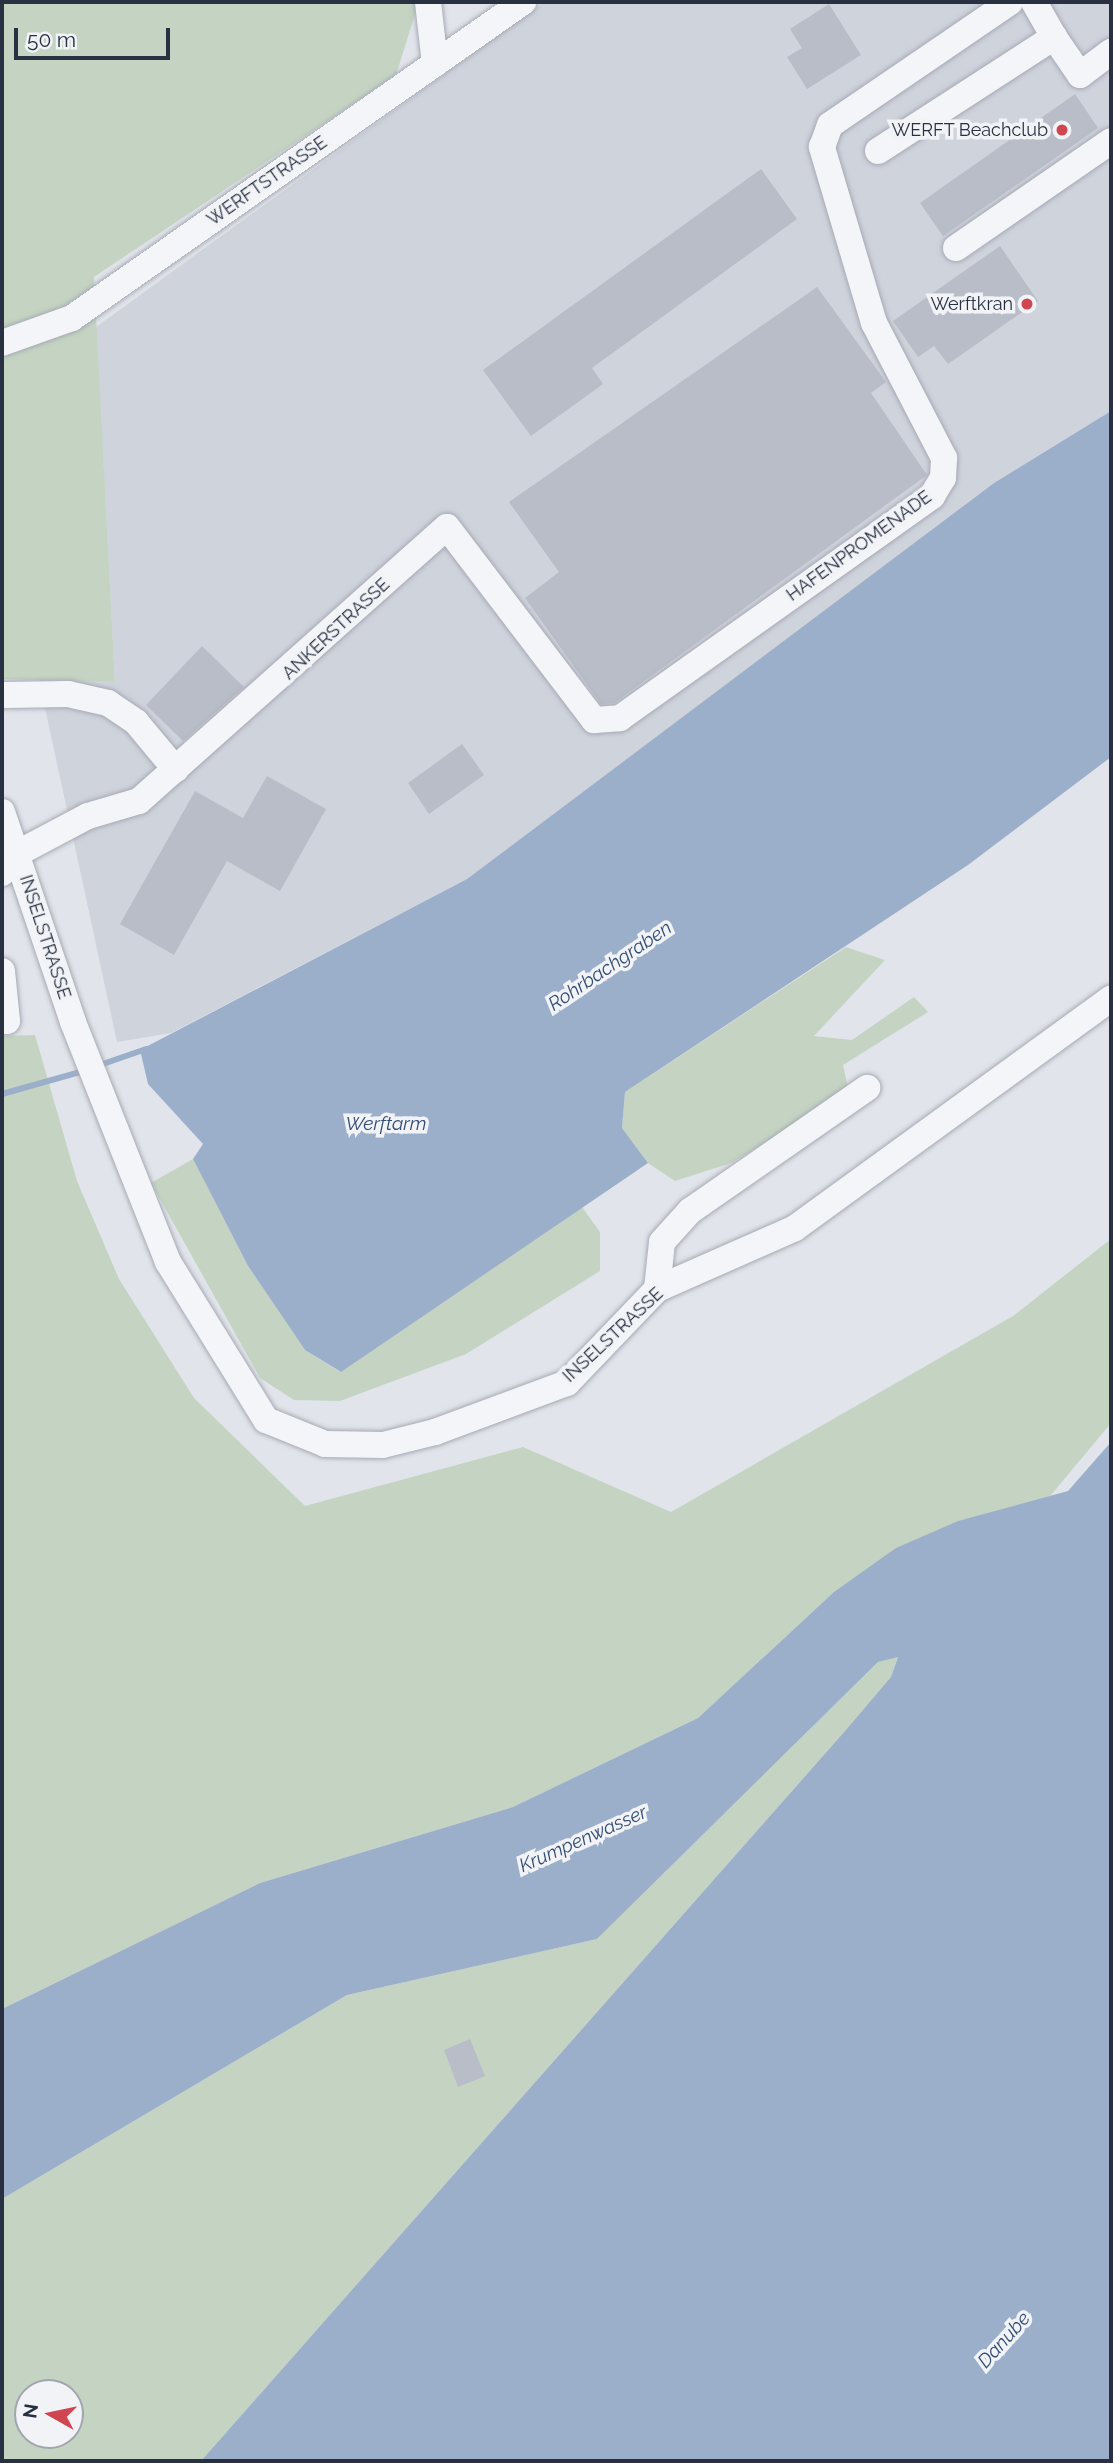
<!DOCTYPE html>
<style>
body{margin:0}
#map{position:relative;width:1113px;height:2463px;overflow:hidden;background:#e1e4ea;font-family:Raleway,sans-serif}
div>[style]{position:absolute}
.built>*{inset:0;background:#cfd3dc}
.green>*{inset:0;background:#c5d4c2}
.water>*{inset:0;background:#9cafca}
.stream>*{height:6px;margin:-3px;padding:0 3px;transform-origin:3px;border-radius:3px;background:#9cafca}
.building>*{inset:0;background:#b8bdc7}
.roads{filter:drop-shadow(0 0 2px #a6aab4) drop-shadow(0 0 2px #a6aab4)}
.minor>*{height:26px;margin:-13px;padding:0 13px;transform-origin:13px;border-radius:13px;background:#f4f5f8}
.dots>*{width:19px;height:19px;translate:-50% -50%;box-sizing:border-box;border:4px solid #f1f3f7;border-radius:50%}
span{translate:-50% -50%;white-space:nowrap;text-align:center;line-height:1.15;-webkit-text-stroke:7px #f1f3f7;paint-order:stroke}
.poi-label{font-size:18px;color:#293042}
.right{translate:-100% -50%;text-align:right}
.street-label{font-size:18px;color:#293042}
.water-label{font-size:19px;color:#334c76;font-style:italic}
.frame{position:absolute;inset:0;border:4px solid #293042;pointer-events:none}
.north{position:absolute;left:14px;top:2379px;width:70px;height:70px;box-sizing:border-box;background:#f1f3f7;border:2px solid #a1a5af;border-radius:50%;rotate:279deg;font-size:19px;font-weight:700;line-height:28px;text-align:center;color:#293042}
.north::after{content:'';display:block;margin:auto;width:24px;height:32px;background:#cf4651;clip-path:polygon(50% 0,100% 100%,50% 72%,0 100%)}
.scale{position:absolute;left:14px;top:28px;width:156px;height:32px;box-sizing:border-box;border:4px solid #293042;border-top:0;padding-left:9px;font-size:21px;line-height:24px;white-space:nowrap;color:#293042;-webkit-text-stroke:5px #f1f3f7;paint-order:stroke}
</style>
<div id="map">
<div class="built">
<i style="clip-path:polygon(544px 2px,1111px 2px,1111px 411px,994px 483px,467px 879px,171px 1033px,117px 1042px,39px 680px,115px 682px,96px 327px)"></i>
</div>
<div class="green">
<i style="clip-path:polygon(2px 2px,419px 2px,396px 75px,94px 277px,115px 682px,2px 679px)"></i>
<i style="clip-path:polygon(846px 947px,885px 960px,814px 1036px,852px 1040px,914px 997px,928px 1012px,843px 1065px,849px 1092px,731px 1163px,675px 1181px,648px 1163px,622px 1128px,625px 1092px)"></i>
<i style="clip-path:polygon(35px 1035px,77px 1181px,119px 1279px,194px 1398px,305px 1506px,523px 1447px,671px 1512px,1013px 1316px,1111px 1239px,1111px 1423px,1046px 1501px,958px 1521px,832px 1594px,698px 1718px,513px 1807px,260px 1883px,2px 2009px,2px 1036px)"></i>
<i style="clip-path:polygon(193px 1159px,248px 1266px,305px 1350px,340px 1372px,582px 1207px,600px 1232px,600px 1271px,466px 1354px,340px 1401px,294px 1400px,260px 1378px,151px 1183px)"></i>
<i style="clip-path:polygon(evenodd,898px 1656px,891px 1677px,845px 1731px,201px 2461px,2px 2461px,2px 2199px,347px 1995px,597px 1939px,878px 1662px,898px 1656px,28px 2393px,70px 2393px,70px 2435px,28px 2435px,28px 2393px)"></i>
</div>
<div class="water">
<i style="clip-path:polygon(1111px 411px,1111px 757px,968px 865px,625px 1092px,622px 1128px,648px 1163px,341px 1372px,305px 1350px,248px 1266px,193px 1159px,203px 1144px,148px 1084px,140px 1050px,467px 879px,994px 483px)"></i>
<i style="clip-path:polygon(1111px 1442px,1111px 2461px,201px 2461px,845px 1731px,891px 1677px,898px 1657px,878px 1662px,597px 1939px,347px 1995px,2px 2199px,2px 2009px,260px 1883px,513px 1807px,698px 1718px,834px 1592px,896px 1548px,958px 1521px,1068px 1491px)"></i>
</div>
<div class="stream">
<i style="left:97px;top:1066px;width:52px;rotate:-19.1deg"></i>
<i style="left:2px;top:1094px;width:88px;rotate:-15.8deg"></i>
</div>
<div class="building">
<i style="clip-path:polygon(829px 4px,861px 55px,807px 89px,787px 57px,802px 48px,790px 29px)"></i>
<i style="clip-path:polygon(1075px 94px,1098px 128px,943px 236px,920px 203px)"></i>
<i style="clip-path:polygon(761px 169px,797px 219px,592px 368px,603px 384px,531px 436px,483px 370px)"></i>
<i style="clip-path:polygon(1000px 246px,1038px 301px,948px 364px,934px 346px,918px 357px,893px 321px)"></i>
<i style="clip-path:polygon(817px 287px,886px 382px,871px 393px,927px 475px,614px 703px,601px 704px,525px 598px,559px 572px,509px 502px)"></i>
<i style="clip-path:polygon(202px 646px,244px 687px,183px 741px,146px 705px)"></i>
<i style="clip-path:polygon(462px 744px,484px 775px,429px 814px,408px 783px)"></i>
<i style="clip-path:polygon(267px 776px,326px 809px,280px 891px,227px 861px,174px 955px,120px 924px,195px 791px,243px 818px)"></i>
<i style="clip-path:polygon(470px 2039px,485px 2076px,458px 2087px,444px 2050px)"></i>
</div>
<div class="roads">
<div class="minor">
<i style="left:428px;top:2px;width:62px;rotate:83.6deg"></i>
<i style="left:1034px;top:2px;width:40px;rotate:60.3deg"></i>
<i style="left:878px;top:151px;width:210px;rotate:-32.9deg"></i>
<i style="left:1054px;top:37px;width:46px;rotate:55.6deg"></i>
<i style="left:1080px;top:75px;width:39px;rotate:-37deg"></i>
<i style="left:956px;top:248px;width:188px;rotate:-34.6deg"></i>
<i style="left:2px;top:343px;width:74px;rotate:-19.7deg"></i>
<i style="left:72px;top:318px;width:551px;rotate:-35.02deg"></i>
<i style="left:5px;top:695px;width:63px;rotate:-0.9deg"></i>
<i style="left:68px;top:694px;width:41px;rotate:12.7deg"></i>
<i style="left:108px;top:703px;width:34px;rotate:34deg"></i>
<i style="left:136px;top:722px;width:62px;rotate:50.2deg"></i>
<i style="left:2px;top:812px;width:222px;rotate:71.3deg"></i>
<i style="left:73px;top:1022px;width:258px;rotate:68.4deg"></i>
<i style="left:168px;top:1262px;width:186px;rotate:58.2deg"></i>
<i style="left:266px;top:1420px;width:64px;rotate:22.1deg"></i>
<i style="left:325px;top:1444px;width:58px;rotate:1deg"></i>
<i style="left:383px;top:1445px;width:54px;rotate:-14deg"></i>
<i style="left:435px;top:1432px;width:141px;rotate:-20.4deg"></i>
<i style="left:567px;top:1383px;width:130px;rotate:-46.2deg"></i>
<i style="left:657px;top:1289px;width:151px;rotate:-23.8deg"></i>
<i style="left:795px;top:1228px;width:391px;rotate:-36deg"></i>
<i style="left:2px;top:873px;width:26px;rotate:-51deg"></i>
<i style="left:18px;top:853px;width:79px;rotate:-27.9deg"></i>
<i style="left:88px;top:816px;width:53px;rotate:-16.4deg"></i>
<i style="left:139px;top:801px;width:412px;rotate:-41.7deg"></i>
<i style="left:447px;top:527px;width:243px;rotate:52.7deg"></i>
<i style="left:594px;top:720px;width:26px;rotate:-4deg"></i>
<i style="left:620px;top:718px;width:383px;rotate:-35.4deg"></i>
<i style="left:932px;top:496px;width:21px;rotate:-59deg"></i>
<i style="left:943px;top:478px;width:20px;rotate:-87deg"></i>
<i style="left:944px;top:458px;width:152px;rotate:-117.4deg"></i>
<i style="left:874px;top:323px;width:184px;rotate:-106.5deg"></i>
<i style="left:822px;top:147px;width:23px;rotate:-70deg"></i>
<i style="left:830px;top:125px;width:218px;rotate:-34.3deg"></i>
<i style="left:2px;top:971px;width:50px;rotate:84.3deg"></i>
<i style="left:7px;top:1021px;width:5px;rotate:180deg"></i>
<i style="left:657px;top:1289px;width:47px;rotate:-83.9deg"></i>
<i style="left:662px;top:1242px;width:42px;rotate:-47.9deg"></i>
<i style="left:690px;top:1211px;width:216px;rotate:-34.8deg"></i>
</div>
</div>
<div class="dots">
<i style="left:1062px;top:130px;background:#cf4651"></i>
<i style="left:1027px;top:304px;background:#cf4651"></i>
</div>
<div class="poi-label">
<span class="right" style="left:1048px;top:130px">WERFT Beachclub</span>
<span class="right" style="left:1013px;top:304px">Werftkran</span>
</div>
<div class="street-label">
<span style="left:267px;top:181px;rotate:-35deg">WERFTSTRASSE</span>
<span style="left:859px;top:546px;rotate:-36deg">HAFENPROMENADE</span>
<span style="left:336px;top:629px;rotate:-43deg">ANKERSTRASSE</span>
<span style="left:45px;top:937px;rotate:72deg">INSELSTRASSE</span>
<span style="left:613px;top:1335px;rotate:-43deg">INSELSTRASSE</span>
</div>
<div class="water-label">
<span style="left:610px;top:966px;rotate:-34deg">Rohrbachgraben</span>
<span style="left:386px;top:1124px">Werftarm</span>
<span style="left:583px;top:1839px;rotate:-24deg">Krumpenwasser</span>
<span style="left:1004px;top:2340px;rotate:-48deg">Danube</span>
</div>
<div class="frame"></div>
<div class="north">N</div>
<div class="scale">50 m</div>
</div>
